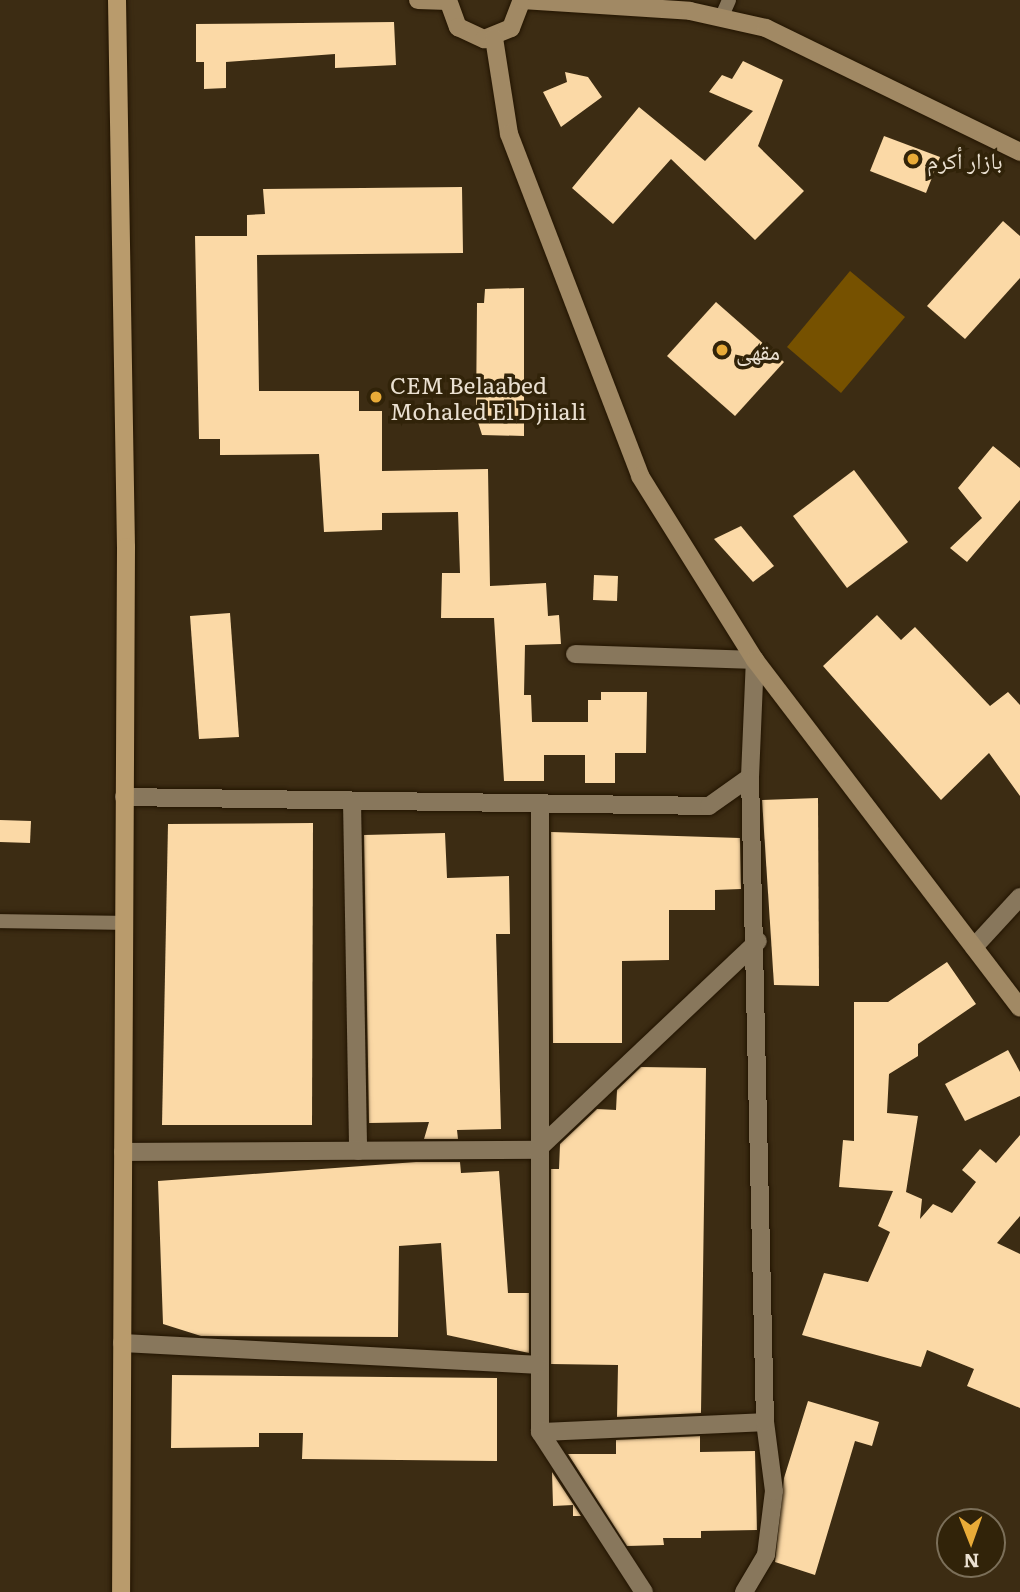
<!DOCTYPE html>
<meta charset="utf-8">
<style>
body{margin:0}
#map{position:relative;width:1020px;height:1592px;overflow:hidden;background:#3c2c13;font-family:Literata,"Noto Naskh Arabic",serif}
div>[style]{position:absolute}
.green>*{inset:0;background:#765100}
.building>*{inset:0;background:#fbd9a6}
.roads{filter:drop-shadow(0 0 2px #221400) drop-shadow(0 0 2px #221400)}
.lane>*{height:14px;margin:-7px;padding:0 7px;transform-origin:7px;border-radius:7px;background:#88775c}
.street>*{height:18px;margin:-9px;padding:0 9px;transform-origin:9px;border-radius:9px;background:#88775c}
.secondary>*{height:18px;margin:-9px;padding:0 9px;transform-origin:9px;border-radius:9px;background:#a18964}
.primary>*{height:18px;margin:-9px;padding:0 9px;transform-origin:9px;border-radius:9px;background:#b99b6c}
.dots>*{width:19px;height:19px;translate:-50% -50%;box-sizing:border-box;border:4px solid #312309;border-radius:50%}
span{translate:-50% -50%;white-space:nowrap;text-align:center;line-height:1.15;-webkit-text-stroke:7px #312309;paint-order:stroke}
.poi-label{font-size:23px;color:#eae0d1}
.left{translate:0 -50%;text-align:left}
.north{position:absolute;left:936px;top:1508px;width:70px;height:70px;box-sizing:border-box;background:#312309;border:2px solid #7b6f59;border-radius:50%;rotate:179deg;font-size:19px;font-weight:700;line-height:28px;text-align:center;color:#eae0d1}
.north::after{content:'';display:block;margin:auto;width:24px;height:32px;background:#e9ab38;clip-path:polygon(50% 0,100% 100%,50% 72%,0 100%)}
</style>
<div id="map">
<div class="green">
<i style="clip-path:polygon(850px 271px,905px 317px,841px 393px,787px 347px)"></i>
</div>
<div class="building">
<i style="clip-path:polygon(394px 22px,396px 65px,335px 68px,335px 54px,226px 62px,226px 88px,204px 89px,204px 62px,196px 62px,196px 24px)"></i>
<i style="clip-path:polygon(743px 61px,783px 80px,758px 146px,804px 191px,755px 240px,671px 159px,613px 224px,572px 188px,639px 107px,705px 161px,753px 111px,709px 92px,722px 75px,732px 79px)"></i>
<i style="clip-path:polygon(565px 72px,588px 77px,602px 97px,561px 127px,543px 92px,567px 82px)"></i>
<i style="clip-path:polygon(884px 136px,940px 157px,926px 193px,870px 171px)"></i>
<i style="clip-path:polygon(462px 187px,463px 253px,257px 255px,259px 391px,359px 391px,359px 411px,382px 411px,382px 471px,488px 469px,490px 586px,546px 583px,548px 616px,559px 615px,561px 644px,525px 645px,524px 695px,531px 695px,532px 722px,588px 722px,588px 700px,601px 700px,601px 692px,647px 692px,646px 753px,615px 753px,615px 783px,585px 783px,585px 755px,544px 755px,544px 781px,504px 781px,494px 618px,441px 618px,442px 573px,460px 573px,458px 512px,382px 513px,382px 530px,324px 532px,319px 454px,220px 455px,220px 439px,199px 439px,195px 236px,247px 236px,247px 215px,265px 214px,263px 189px)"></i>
<i style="clip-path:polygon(1003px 221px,1020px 236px,1020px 278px,965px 339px,927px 306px)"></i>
<i style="clip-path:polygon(524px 288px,524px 436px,482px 435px,476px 416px,477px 303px,484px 303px,485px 289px)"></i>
<i style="clip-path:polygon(716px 302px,784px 362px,735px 416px,667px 356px)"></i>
<i style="clip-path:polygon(993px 446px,1020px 468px,1020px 500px,967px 562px,950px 548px,982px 518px,958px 488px)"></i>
<i style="clip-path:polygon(854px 470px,908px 542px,847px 588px,793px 516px)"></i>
<i style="clip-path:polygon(741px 526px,774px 566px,753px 582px,714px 539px)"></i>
<i style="clip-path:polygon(594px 575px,618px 576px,617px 601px,593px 600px)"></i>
<i style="clip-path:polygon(230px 613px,239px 737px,199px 739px,190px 616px)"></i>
<i style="clip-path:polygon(877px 615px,901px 640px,915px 627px,990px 706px,1008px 692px,1020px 705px,1020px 796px,989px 753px,941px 800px,823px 666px)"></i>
<i style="clip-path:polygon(818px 798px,819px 986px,774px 985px,762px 800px)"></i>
<i style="clip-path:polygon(0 820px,31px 821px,30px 843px,0 842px)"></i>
<i style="clip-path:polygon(313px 823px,312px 1125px,162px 1125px,168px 824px)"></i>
<i style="clip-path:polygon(551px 832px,740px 838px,741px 889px,715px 890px,715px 910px,669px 910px,669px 960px,622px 961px,622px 1043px,553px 1043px)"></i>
<i style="clip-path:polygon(445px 833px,447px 878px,509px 876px,510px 934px,496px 934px,501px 1129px,457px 1130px,458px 1139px,424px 1139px,429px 1122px,369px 1123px,364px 835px)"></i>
<i style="clip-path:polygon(947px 962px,976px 1004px,918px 1044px,918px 1056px,889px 1074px,887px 1113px,918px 1116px,906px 1192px,922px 1199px,920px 1219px,933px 1204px,952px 1213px,976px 1182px,962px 1170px,980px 1149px,996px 1163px,1020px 1135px,1020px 1216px,997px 1243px,1020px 1254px,1020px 1408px,967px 1386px,974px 1369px,927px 1350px,921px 1367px,802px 1335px,824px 1273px,868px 1282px,890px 1232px,878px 1226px,893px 1191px,839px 1187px,843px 1140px,854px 1141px,854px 1002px,888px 1002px)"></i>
<i style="clip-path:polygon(1008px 1050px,1020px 1072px,1020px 1096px,965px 1121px,945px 1084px)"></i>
<i style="clip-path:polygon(641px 1067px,706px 1068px,701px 1413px,617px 1417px,618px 1365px,551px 1364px,551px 1169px,559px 1169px,560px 1144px,597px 1109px,616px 1110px,617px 1090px)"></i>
<i style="clip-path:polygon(416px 1162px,460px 1162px,461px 1173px,499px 1171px,508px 1293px,529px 1293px,529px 1353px,447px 1335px,441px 1243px,399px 1246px,398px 1337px,201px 1336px,163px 1324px,158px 1181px)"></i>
<i style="clip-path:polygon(172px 1375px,497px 1378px,497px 1461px,302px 1459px,303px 1433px,259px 1433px,259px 1447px,171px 1448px)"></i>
<i style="clip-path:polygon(808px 1401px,879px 1422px,872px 1446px,855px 1441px,815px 1575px,775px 1562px,784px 1478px)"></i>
<i style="clip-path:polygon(700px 1436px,700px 1452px,755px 1451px,757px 1530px,701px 1531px,701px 1538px,663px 1538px,664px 1545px,627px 1546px,568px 1454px,616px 1454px,616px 1440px)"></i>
<i style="clip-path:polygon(552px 1472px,581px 1516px,573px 1516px,573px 1505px,553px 1506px)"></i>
</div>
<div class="roads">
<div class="lane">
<i style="left:722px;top:16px;width:17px;rotate:-66deg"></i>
<i style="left:0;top:921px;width:124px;rotate:0.9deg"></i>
</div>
<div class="street">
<i style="left:124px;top:797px;width:585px;rotate:0.88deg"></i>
<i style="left:709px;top:806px;width:50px;rotate:-35.3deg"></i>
<i style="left:750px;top:777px;width:117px;rotate:-87.6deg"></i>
<i style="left:755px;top:660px;width:180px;rotate:-178.1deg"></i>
<i style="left:352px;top:801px;width:350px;rotate:89deg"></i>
<i style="left:540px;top:804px;width:628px;rotate:90deg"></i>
<i style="left:540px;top:1432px;width:191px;rotate:57deg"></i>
<i style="left:974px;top:947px;width:68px;rotate:-47.4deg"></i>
<i style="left:123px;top:1152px;width:414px;rotate:-0.3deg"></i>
<i style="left:537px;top:1150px;width:304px;rotate:-43.4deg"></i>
<i style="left:122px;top:1343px;width:415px;rotate:3deg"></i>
<i style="left:540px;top:1432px;width:225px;rotate:-2.5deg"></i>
<i style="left:744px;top:1592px;width:43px;rotate:-59.3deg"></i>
<i style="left:766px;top:1555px;width:64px;rotate:-82.9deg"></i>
<i style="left:774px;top:1491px;width:70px;rotate:-97.4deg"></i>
<i style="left:765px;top:1422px;width:645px;rotate:-91.33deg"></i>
</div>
<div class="secondary">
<i style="left:418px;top:0;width:30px;rotate:2deg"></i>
<i style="left:448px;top:0;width:29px;rotate:70deg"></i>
<i style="left:458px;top:27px;width:29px;rotate:25deg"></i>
<i style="left:484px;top:39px;width:29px;rotate:-22deg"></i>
<i style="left:511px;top:28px;width:30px;rotate:-69deg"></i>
<i style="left:522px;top:0;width:168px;rotate:3.7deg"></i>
<i style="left:690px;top:11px;width:78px;rotate:12.6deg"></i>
<i style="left:766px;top:28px;width:283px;rotate:26deg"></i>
<i style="left:494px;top:38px;width:97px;rotate:81.1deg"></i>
<i style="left:509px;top:134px;width:366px;rotate:69deg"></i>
<i style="left:640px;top:476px;width:217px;rotate:58deg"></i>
<i style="left:755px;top:660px;width:437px;rotate:52.7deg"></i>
</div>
<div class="primary">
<i style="left:117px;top:0;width:547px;rotate:89.06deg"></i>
<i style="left:126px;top:547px;width:1045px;rotate:90.27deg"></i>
</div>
</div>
<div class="dots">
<i style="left:913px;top:159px;background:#e9ab38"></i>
<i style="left:722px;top:350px;background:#e9ab38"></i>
<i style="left:376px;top:397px;background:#e9ab38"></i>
</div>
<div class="poi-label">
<span class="left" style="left:927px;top:159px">بازار أكرم</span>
<span class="left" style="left:736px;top:350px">مقهى</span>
<span class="left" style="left:390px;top:397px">CEM Belaabed<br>Mohaled El Djilali</span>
</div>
<div class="north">N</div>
</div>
